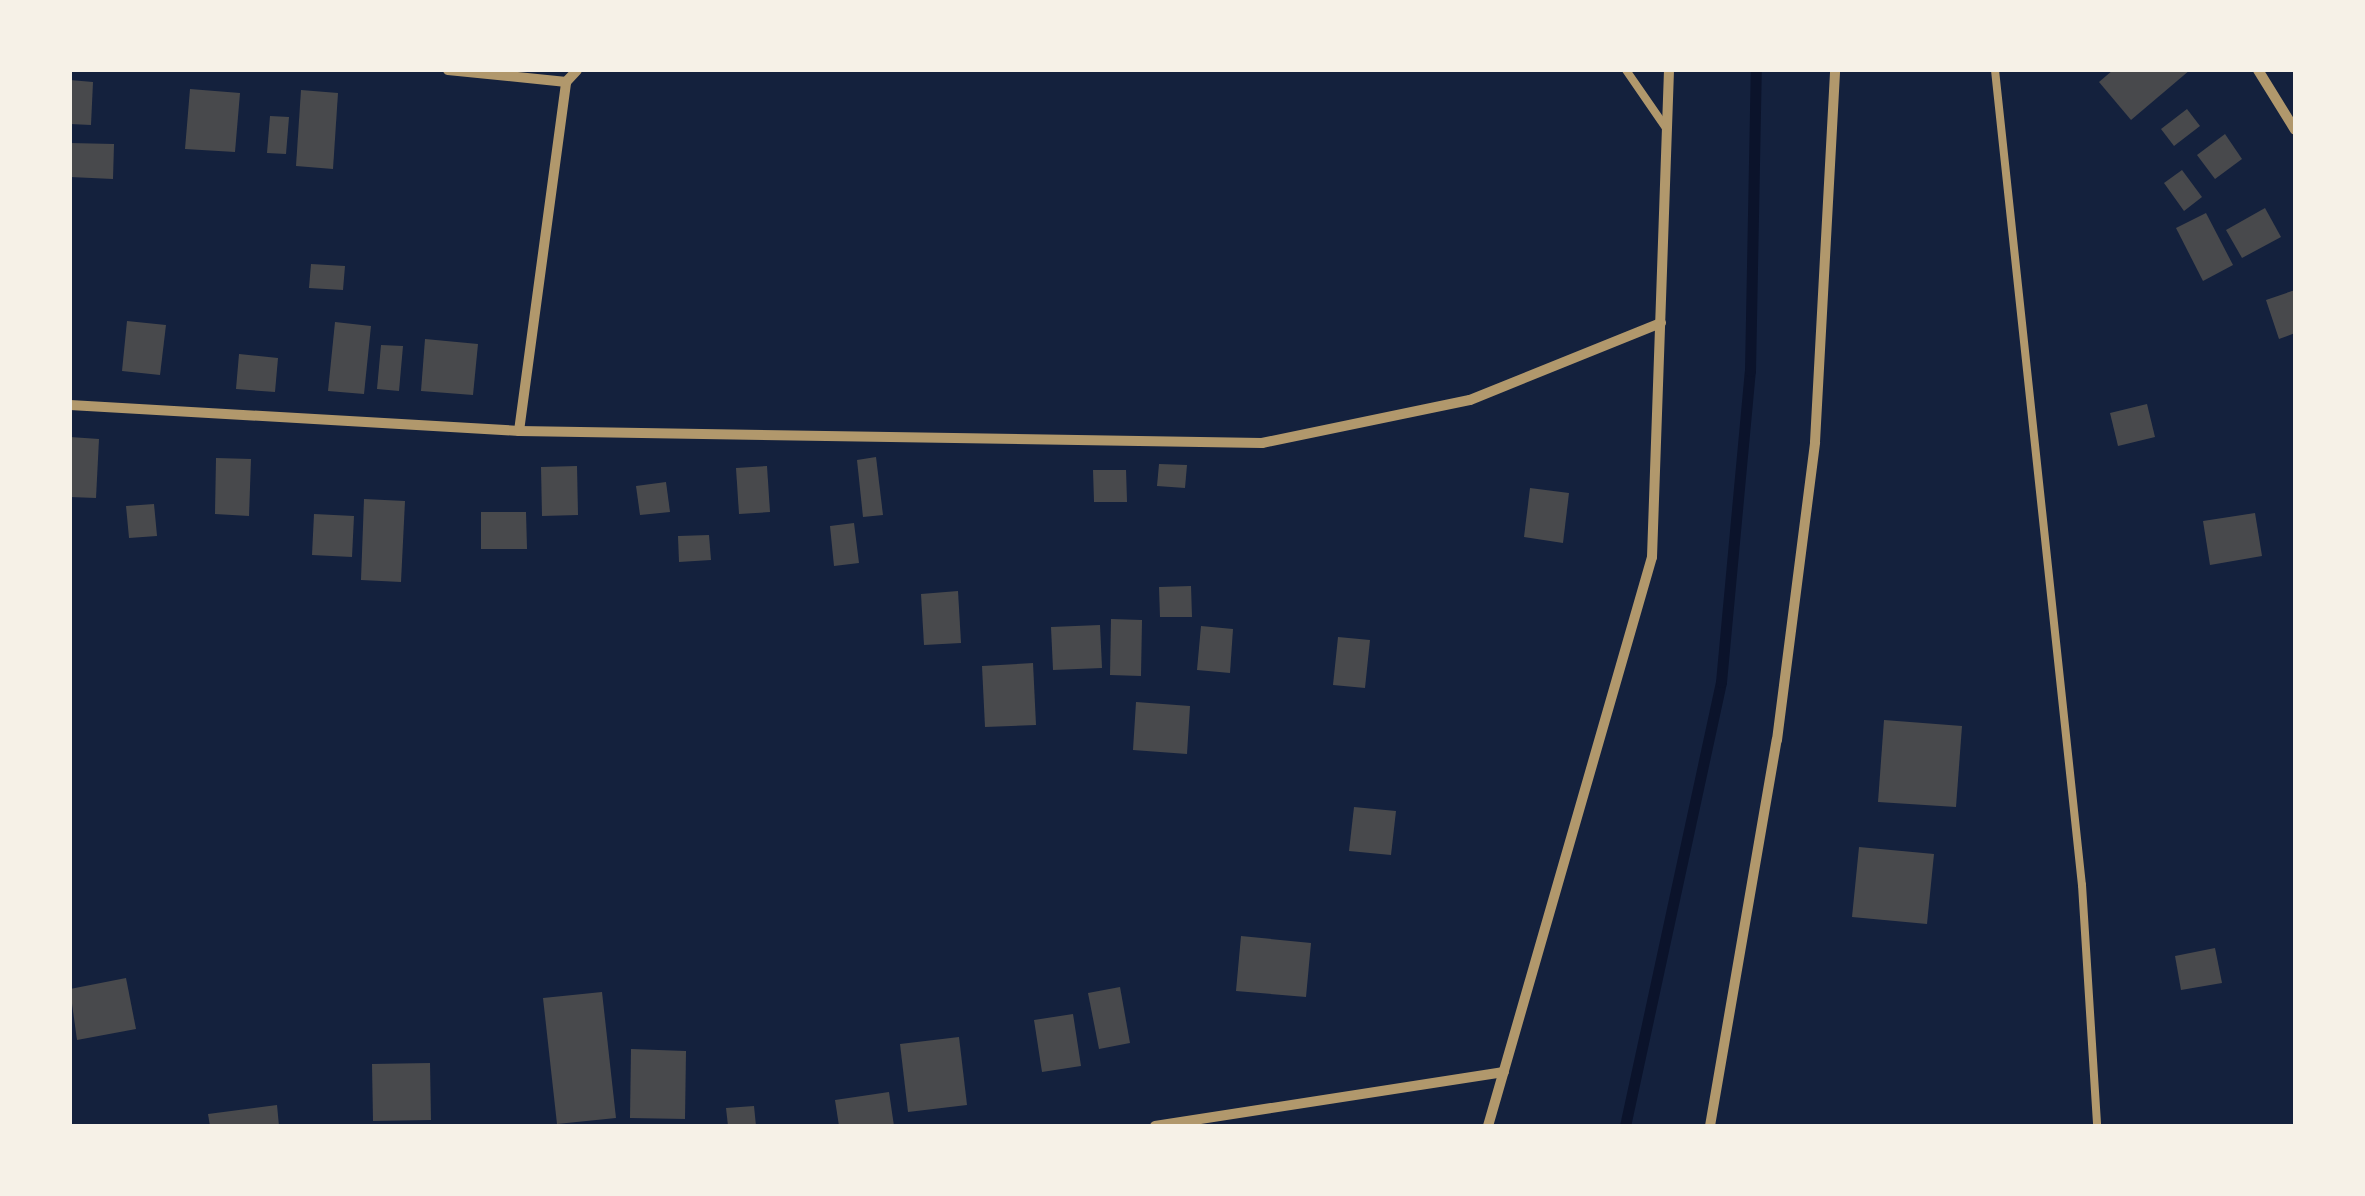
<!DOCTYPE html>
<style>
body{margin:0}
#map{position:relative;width:2365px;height:1196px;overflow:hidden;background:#14213d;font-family:Commissioner,sans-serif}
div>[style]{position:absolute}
.stream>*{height:11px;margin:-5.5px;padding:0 5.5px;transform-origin:5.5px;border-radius:5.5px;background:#0b132b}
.building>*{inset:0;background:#48494c}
.service>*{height:8px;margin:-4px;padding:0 4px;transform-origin:4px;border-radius:4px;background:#b1986c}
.minor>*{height:10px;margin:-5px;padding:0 5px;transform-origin:5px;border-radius:5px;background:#b1986c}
span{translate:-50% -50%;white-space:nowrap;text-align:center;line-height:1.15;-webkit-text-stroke:10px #f6f1e7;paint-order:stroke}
.frame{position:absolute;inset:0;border:72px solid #f6f1e7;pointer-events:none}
</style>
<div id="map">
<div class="stream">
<i style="left:1625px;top:1126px;width:454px;rotate:-77.8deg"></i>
<i style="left:1721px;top:682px;width:312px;rotate:-84.7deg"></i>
<i style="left:1750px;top:371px;width:301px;rotate:-88.9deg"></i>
</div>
<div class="building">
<i style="clip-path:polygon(2113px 70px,2190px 70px,2131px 120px,2099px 82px)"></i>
<i style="clip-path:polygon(70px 80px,93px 82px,91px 125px,70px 124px)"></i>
<i style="clip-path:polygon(190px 89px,240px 93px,235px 152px,185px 149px)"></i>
<i style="clip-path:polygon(301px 90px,338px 93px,333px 169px,296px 166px)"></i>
<i style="clip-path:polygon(2187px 109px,2200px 126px,2174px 146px,2161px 129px)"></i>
<i style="clip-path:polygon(270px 116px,289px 117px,286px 154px,267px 153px)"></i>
<i style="clip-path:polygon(2225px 134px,2242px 159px,2215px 179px,2197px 155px)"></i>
<i style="clip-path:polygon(70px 143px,114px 144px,113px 179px,70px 177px)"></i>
<i style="clip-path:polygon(2182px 170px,2202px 197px,2184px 211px,2164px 183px)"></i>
<i style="clip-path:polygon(2265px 208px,2281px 237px,2242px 258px,2226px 230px)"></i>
<i style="clip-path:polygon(2206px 213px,2233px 265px,2203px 281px,2176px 228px)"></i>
<i style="clip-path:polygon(311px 264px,345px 266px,343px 290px,309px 288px)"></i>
<i style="clip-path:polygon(2295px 290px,2295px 333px,2279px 339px,2266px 300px)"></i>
<i style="clip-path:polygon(127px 321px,166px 325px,160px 375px,122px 371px)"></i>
<i style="clip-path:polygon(335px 322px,371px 326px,364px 394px,328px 391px)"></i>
<i style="clip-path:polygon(425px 339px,478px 344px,473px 395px,421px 391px)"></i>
<i style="clip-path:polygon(381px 345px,403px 346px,399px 391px,377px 389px)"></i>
<i style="clip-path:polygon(239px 354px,278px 358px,275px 392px,236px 389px)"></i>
<i style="clip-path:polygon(2147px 404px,2155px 437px,2118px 446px,2110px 413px)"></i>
<i style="clip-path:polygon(70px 437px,99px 439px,96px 498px,70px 497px)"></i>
<i style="clip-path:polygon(876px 457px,883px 515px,863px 517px,857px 460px)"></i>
<i style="clip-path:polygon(216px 458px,251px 459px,249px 516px,215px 514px)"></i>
<i style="clip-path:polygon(1159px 464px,1187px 465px,1185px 488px,1157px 486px)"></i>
<i style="clip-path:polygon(577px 466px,578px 515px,542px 516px,541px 467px)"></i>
<i style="clip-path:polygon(767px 466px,770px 512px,739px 514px,736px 468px)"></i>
<i style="clip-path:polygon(1093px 470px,1126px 470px,1127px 502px,1094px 502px)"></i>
<i style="clip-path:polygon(666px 482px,670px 512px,640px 515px,636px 486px)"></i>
<i style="clip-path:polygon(1530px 488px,1569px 493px,1563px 543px,1524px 537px)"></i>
<i style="clip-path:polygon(364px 499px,405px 501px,401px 582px,361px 580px)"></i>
<i style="clip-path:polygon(154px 504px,157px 536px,129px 538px,126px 506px)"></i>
<i style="clip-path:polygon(481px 512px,526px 512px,527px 549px,481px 549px)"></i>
<i style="clip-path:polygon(2255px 513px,2262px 556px,2210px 565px,2203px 521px)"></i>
<i style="clip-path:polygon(314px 514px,354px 516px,352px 557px,312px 555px)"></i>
<i style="clip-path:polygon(854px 523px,859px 563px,834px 566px,830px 526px)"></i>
<i style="clip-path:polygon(709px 535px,711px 560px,679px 562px,678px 536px)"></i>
<i style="clip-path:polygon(1191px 586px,1192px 617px,1160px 617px,1159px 587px)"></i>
<i style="clip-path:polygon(958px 591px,961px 643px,924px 645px,921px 594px)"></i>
<i style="clip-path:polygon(1111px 619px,1142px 620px,1141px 676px,1110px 675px)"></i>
<i style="clip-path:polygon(1100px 625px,1102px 668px,1053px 670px,1051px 627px)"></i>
<i style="clip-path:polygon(1201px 626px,1233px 629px,1230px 673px,1197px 670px)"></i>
<i style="clip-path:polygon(1338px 637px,1370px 640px,1365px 688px,1333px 685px)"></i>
<i style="clip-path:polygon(1033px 663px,1036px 725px,985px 727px,982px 666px)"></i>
<i style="clip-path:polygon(1136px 702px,1190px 706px,1187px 754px,1133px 750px)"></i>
<i style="clip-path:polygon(1884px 720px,1962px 726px,1956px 807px,1878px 802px)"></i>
<i style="clip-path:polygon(1354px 807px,1396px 811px,1391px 855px,1349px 851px)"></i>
<i style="clip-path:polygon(1859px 847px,1934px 854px,1927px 924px,1852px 917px)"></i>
<i style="clip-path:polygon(1241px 936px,1311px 943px,1306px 997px,1236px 991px)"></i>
<i style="clip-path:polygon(2215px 948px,2222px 983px,2181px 990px,2175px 956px)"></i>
<i style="clip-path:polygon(126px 978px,136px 1029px,77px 1040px,70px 989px)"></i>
<i style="clip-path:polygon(1120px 987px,1130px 1043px,1099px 1049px,1088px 993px)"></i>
<i style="clip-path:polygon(602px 992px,616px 1118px,557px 1124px,543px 998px)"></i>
<i style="clip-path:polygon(1073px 1014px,1081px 1066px,1042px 1072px,1034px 1020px)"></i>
<i style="clip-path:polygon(959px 1037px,967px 1105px,908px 1112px,900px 1044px)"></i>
<i style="clip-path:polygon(631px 1049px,686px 1051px,685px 1119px,630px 1118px)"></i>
<i style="clip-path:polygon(430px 1063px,431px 1120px,373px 1121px,372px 1064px)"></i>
<i style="clip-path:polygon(889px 1092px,894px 1126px,839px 1126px,835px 1100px)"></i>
<i style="clip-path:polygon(277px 1105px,279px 1126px,210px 1126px,208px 1114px)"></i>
<i style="clip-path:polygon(754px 1106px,756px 1126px,728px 1126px,726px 1108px)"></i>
</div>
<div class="service">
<i style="left:1626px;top:70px;width:70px;rotate:55.4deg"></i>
<i style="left:1995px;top:70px;width:820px;rotate:83.91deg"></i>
<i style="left:2082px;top:885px;width:241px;rotate:86.4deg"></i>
</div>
<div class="minor">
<i style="left:448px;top:70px;width:119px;rotate:5.8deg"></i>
<i style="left:2258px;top:70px;width:70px;rotate:58.3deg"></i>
<i style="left:70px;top:405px;width:450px;rotate:3.3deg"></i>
<i style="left:519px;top:431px;width:743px;rotate:0.93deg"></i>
<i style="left:1262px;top:443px;width:212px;rotate:-11.7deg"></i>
<i style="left:1470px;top:400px;width:206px;rotate:-22deg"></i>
<i style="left:519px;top:431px;width:352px;rotate:-82.3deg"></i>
<i style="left:566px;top:82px;width:16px;rotate:-47deg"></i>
<i style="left:1155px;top:1126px;width:353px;rotate:-8.8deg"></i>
<i style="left:1488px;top:1126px;width:592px;rotate:-73.92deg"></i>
<i style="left:1652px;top:557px;width:487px;rotate:-88deg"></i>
<i style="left:1710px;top:1126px;width:392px;rotate:-80.2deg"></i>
<i style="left:1777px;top:740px;width:300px;rotate:-82.7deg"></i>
<i style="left:1815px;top:442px;width:373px;rotate:-86.9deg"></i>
</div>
<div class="frame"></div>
</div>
